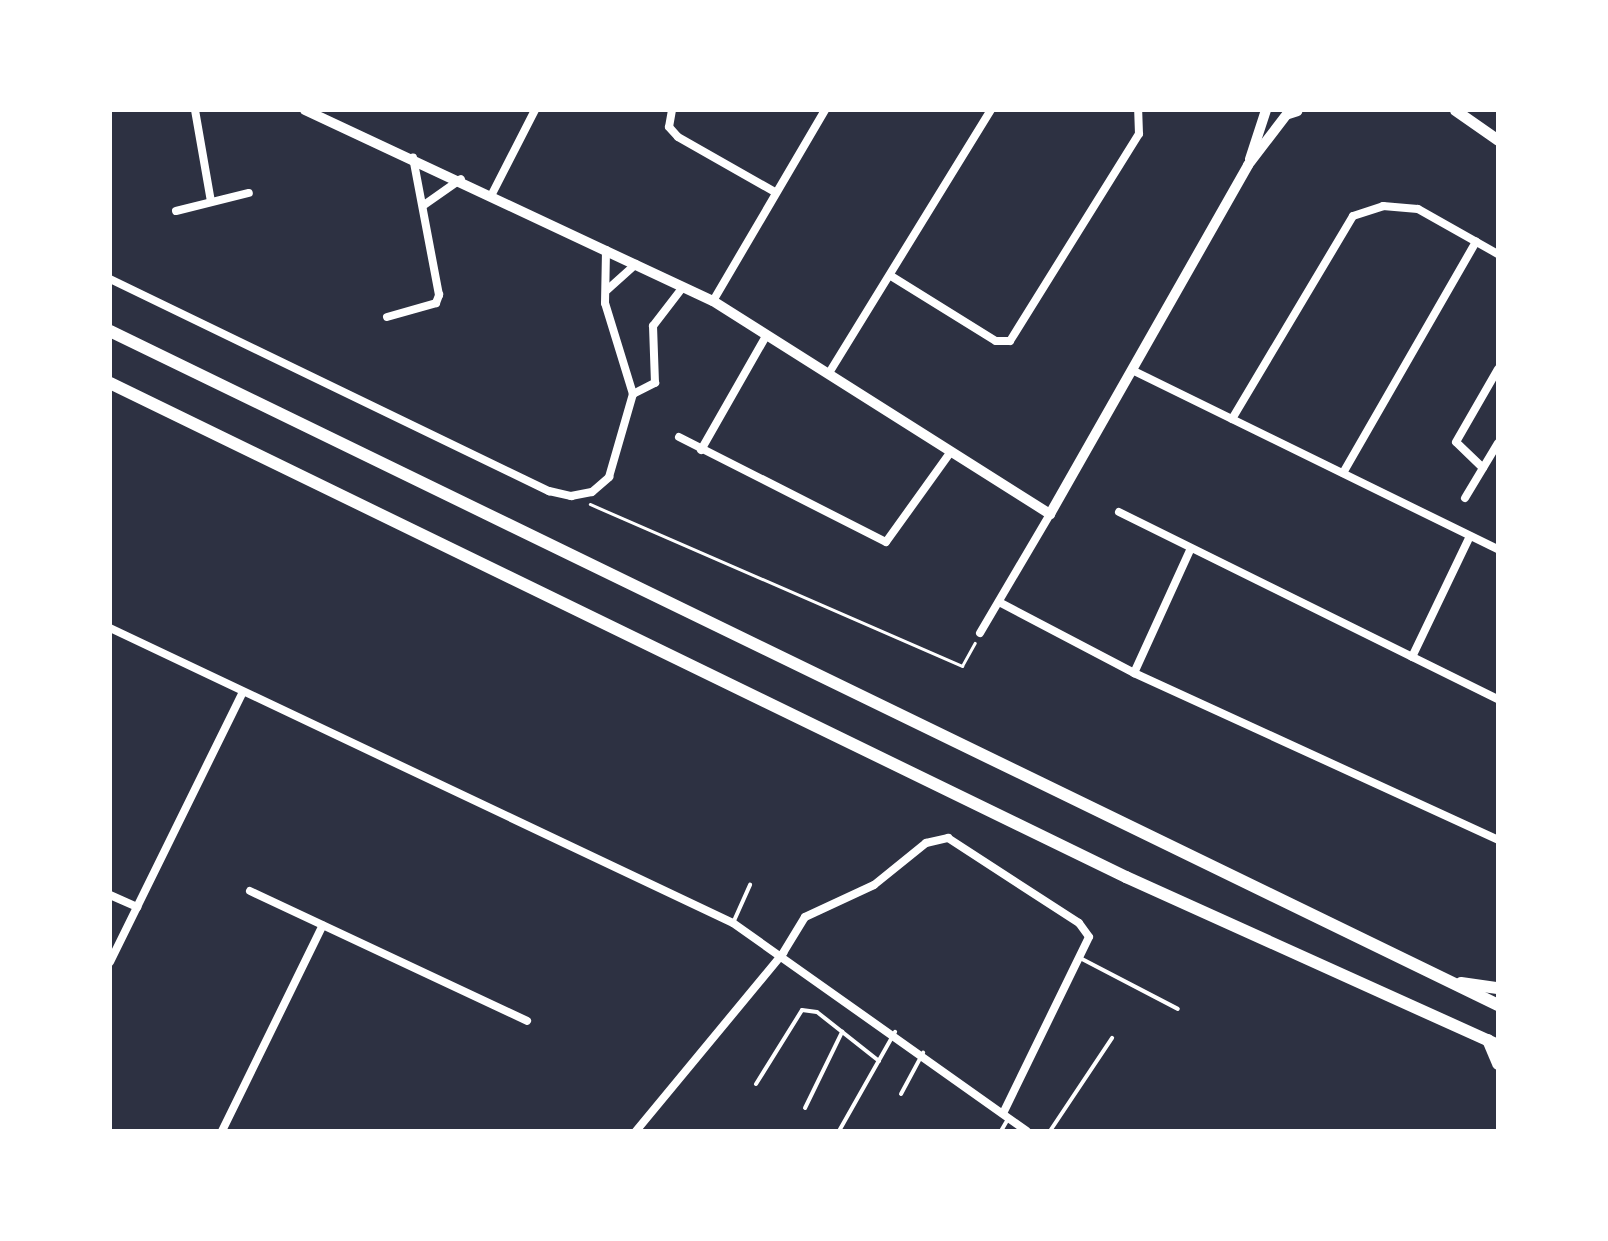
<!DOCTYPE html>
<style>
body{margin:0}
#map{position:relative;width:1608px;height:1241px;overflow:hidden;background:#2d3142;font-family:"Crimson Pro",serif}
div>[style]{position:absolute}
.path>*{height:2.5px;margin:-1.25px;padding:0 1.25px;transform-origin:1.25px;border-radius:1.25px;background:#fff}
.service>*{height:4px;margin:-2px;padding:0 2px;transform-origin:2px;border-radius:2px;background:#fff}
.minor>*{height:8px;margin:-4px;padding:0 4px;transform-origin:4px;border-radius:4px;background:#fff}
.tertiary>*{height:10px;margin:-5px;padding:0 5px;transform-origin:5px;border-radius:5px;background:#fff}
.secondary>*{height:11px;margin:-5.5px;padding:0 5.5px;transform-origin:5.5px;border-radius:5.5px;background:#fff}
.primary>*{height:12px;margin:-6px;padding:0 6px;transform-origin:6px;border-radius:6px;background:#fff}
span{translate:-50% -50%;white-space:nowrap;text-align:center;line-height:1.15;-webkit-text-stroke:8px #fff;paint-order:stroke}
.frame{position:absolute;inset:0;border:112px solid #fff;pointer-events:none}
</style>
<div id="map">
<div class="path">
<i style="left:590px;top:504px;width:406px;rotate:23.5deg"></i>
<i style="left:962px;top:666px;width:26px;rotate:-61deg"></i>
</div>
<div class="service">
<i style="left:733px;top:923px;width:42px;rotate:-65.9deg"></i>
<i style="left:1082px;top:959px;width:108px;rotate:27.5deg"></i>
<i style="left:756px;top:1084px;width:87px;rotate:-58.1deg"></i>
<i style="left:802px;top:1010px;width:15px;rotate:8deg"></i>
<i style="left:817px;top:1012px;width:79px;rotate:38.3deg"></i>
<i style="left:901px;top:1094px;width:47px;rotate:-61.8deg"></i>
<i style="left:805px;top:1108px;width:85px;rotate:-64deg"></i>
<i style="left:839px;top:1131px;width:114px;rotate:-60.5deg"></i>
<i style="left:1001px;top:1131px;width:16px;rotate:-60deg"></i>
<i style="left:1050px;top:1131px;width:112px;rotate:-56.3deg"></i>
</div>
<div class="minor">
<i style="left:195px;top:110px;width:93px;rotate:80.1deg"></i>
<i style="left:672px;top:110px;width:17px;rotate:100deg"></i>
<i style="left:669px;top:127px;width:13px;rotate:48deg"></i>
<i style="left:678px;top:137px;width:112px;rotate:29.6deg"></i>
<i style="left:492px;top:194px;width:94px;rotate:-62.9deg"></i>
<i style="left:424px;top:205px;width:45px;rotate:-35.1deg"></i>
<i style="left:176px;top:211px;width:75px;rotate:-13.9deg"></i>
<i style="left:891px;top:276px;width:123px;rotate:31.8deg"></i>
<i style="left:996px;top:341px;width:14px"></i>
<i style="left:1010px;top:341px;width:244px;rotate:-58.1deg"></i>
<i style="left:1139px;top:134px;width:24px;rotate:-92deg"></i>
<i style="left:110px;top:279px;width:488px;rotate:25.8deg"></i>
<i style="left:549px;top:491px;width:23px;rotate:13deg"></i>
<i style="left:571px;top:496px;width:21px;rotate:-11deg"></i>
<i style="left:592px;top:492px;width:23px;rotate:-41deg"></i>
<i style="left:609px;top:477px;width:86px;rotate:-73.9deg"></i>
<i style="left:633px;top:394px;width:95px;rotate:-107.1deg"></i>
<i style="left:605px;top:303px;width:53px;rotate:-88.9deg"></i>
<i style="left:607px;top:290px;width:39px;rotate:-42deg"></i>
<i style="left:713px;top:301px;width:221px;rotate:-59.6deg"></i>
<i style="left:387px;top:317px;width:51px;rotate:-15.9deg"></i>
<i style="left:436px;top:303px;width:9px;rotate:-69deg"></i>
<i style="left:439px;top:295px;width:140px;rotate:-100.7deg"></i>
<i style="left:1134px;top:371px;width:405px;rotate:26.1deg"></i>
<i style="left:829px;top:373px;width:309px;rotate:-58.4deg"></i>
<i style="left:633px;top:394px;width:25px;rotate:-27deg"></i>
<i style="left:655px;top:383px;width:57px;rotate:-92deg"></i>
<i style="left:653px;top:326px;width:49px;rotate:-52.4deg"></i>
<i style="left:1232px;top:419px;width:236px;rotate:-59.2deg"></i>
<i style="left:1353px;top:216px;width:32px;rotate:-18deg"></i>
<i style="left:1383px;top:206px;width:35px;rotate:5deg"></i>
<i style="left:1418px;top:209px;width:92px;rotate:29.4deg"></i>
<i style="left:679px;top:437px;width:232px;rotate:26.9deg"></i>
<i style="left:886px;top:542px;width:110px;rotate:-54.3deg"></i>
<i style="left:701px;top:450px;width:131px;rotate:-60.3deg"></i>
<i style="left:1483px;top:468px;width:37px;rotate:-136deg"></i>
<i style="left:1456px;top:442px;width:84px;rotate:-60.1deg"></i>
<i style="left:1343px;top:473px;width:267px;rotate:-60.1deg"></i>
<i style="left:1465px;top:498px;width:64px;rotate:-59deg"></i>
<i style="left:1119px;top:512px;width:423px;rotate:26.3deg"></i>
<i style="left:999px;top:602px;width:153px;rotate:27.7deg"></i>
<i style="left:1134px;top:673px;width:400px;rotate:24.6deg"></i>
<i style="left:110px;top:628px;width:689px;rotate:25.34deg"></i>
<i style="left:733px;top:923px;width:360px;rotate:35.3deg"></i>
<i style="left:980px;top:633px;width:138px;rotate:-59.5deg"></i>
<i style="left:1412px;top:657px;width:134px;rotate:-64.4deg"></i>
<i style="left:1134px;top:673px;width:137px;rotate:-65.5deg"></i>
<i style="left:250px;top:891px;width:306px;rotate:25.1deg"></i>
<i style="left:110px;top:895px;width:30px;rotate:24deg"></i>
<i style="left:110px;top:962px;width:301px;rotate:-63.8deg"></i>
<i style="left:222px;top:1131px;width:229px;rotate:-63.9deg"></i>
<i style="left:636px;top:1131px;width:231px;rotate:-50.4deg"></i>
<i style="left:783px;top:953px;width:42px;rotate:-58.6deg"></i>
<i style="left:805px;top:917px;width:76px;rotate:-24.9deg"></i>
<i style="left:874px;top:885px;width:67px;rotate:-38.9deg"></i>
<i style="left:926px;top:843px;width:23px;rotate:-13deg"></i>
<i style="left:948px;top:838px;width:156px;rotate:33deg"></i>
<i style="left:1079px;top:923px;width:17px;rotate:54deg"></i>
<i style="left:1089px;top:937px;width:196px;rotate:116deg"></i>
</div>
<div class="tertiary">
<i style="left:305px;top:110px;width:450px;rotate:25.1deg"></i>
<i style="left:713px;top:301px;width:399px;rotate:32.3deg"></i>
<i style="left:1050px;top:514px;width:401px;rotate:-60.4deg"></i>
<i style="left:1248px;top:165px;width:69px;rotate:-52.6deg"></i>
<i style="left:1250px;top:159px;width:52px;rotate:-71.9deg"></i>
</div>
<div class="secondary">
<i style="left:1455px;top:110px;width:52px;rotate:34.9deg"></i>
<i style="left:1288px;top:113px;width:9px;rotate:-18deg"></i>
</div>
<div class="primary">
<i style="left:110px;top:331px;width:1543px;rotate:25.9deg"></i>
<i style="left:110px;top:383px;width:1130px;rotate:25.93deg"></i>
<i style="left:1126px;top:877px;width:408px;rotate:24.3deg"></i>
<i style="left:1461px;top:983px;width:37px;rotate:8deg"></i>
<i style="left:1488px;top:1040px;width:26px;rotate:67deg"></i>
</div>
<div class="frame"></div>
</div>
